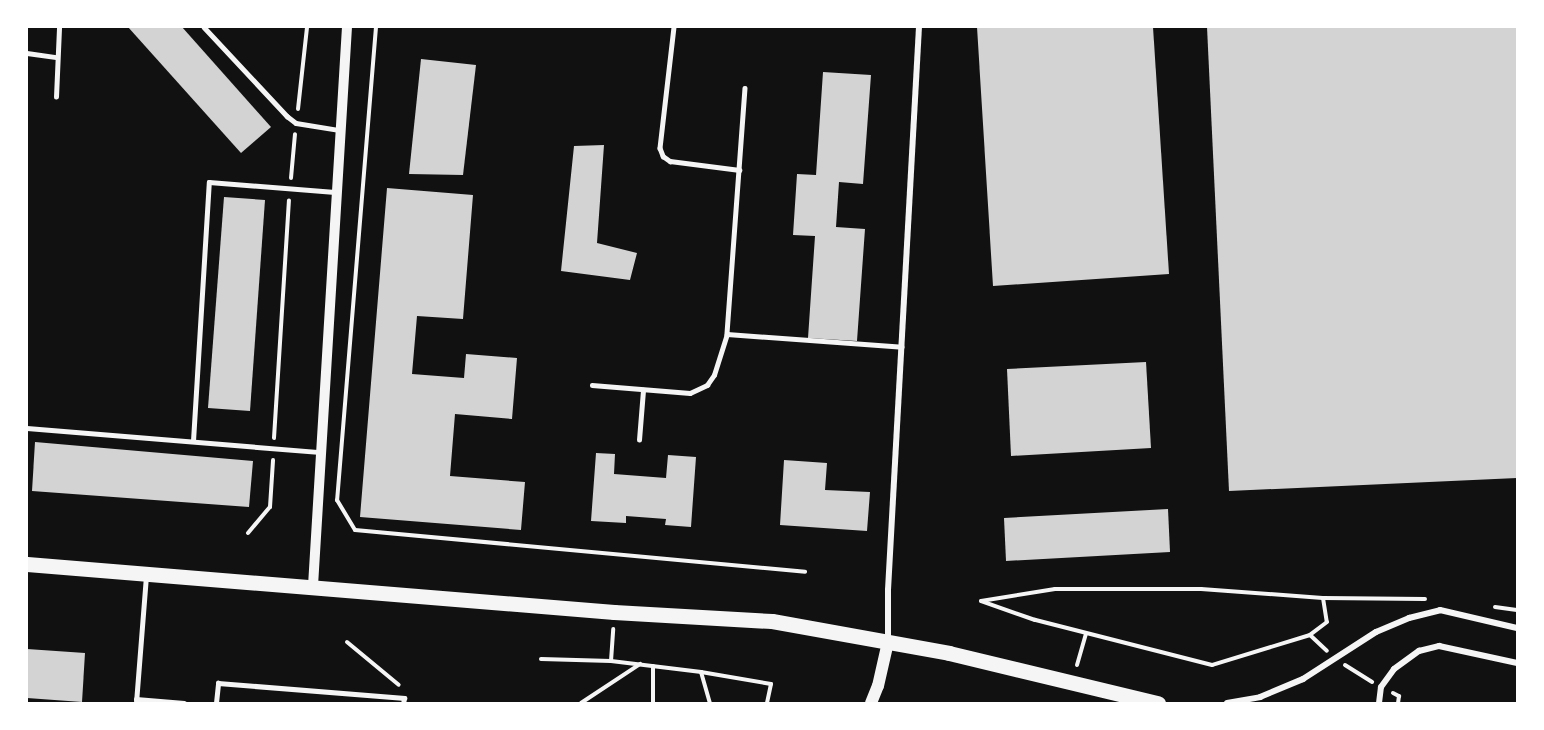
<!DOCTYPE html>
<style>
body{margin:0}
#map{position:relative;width:1544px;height:730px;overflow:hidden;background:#111;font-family:Commissioner,sans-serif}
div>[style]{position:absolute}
.building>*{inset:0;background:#d3d3d3}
.path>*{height:4px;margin:-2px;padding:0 2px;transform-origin:2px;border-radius:2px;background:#f5f5f5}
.service>*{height:4.5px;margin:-2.25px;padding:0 2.25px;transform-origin:2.25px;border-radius:2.25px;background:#f5f5f5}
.minor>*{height:6px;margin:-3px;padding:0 3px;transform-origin:3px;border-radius:3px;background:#f5f5f5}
.tertiary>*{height:10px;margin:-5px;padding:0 5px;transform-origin:5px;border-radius:5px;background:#f5f5f5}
.secondary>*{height:12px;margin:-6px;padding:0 6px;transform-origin:6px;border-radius:6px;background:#f5f5f5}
.primary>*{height:15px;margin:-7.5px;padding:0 7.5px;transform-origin:7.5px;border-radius:7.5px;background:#f5f5f5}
span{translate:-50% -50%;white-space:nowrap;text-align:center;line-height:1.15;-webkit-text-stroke:5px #fff;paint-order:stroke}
.frame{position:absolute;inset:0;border:28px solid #fff;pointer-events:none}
</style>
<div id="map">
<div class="building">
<i style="clip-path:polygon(128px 27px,182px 27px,271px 127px,241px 153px)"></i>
<i style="clip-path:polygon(977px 27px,1153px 27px,1169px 274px,993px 286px)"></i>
<i style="clip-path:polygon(1207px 27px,1517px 27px,1517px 478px,1229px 491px)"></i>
<i style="clip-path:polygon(421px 59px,476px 65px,463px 175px,409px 174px)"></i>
<i style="clip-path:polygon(823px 72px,871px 75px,863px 184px,839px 182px,836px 227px,865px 229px,857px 341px,808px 338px,815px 236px,793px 235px,797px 174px,816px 175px)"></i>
<i style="clip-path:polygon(604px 145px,597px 243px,637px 253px,630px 280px,561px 271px,574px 146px)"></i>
<i style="clip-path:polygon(387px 188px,473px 195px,463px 319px,417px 316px,412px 374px,464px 378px,466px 354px,517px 358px,512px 419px,455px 414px,450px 476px,525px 482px,521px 530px,360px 517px)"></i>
<i style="clip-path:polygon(224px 197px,265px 200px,250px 411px,208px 408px)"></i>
<i style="clip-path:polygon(1146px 362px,1151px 448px,1011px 456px,1007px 369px)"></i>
<i style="clip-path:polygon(35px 442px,253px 461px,249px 507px,32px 491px)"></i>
<i style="clip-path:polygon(596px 453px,615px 454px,614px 474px,666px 478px,668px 455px,696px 457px,691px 527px,665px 525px,666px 519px,626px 516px,626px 523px,591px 521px)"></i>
<i style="clip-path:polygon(784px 460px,827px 463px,825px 490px,870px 492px,867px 531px,780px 525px)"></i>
<i style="clip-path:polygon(1168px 509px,1170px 552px,1006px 561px,1004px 518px)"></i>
<i style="clip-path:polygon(27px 649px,85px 653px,82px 702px,27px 698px)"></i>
</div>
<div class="path">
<i style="left:376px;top:27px;width:475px;rotate:94.7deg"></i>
<i style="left:337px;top:500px;width:35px;rotate:59deg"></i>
<i style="left:355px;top:530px;width:452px;rotate:5.3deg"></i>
<i style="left:298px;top:109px;width:82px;rotate:-83.7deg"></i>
<i style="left:291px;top:178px;width:44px;rotate:-84.8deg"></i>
<i style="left:274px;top:438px;width:238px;rotate:-86.4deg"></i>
<i style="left:248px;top:533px;width:34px;rotate:-50deg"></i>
<i style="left:270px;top:507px;width:47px;rotate:-86.3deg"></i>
<i style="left:1055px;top:589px;width:146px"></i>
<i style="left:1201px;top:589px;width:122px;rotate:4.2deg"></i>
<i style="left:1323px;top:598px;width:24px;rotate:81deg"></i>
<i style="left:1327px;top:622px;width:21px;rotate:143deg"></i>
<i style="left:1310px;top:635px;width:102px;rotate:163deg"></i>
<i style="left:1212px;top:665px;width:183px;rotate:-165.7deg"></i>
<i style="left:1035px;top:620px;width:57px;rotate:-160.6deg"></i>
<i style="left:981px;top:601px;width:75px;rotate:-9.2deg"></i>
<i style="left:1323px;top:598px;width:102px;rotate:0.6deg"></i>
<i style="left:1495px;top:607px;width:22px;rotate:8deg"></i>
<i style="left:1310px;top:635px;width:23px;rotate:43deg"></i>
<i style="left:347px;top:642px;width:67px;rotate:39.6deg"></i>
<i style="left:541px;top:659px;width:70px;rotate:1.6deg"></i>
<i style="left:611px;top:661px;width:91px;rotate:7deg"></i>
<i style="left:701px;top:672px;width:71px;rotate:9.7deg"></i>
<i style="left:771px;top:684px;width:19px;rotate:102deg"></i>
<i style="left:611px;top:661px;width:32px;rotate:-86deg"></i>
<i style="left:1077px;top:665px;width:32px;rotate:-74deg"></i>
<i style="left:1345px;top:665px;width:32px;rotate:32deg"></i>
<i style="left:653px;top:666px;width:37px;rotate:90deg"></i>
<i style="left:701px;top:672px;width:32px;rotate:74deg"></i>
<i style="left:1393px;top:693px;width:7px;rotate:27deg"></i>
<i style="left:1399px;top:696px;width:7px;rotate:98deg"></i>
<i style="left:581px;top:703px;width:71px;rotate:-33.5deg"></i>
</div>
<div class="service">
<i style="left:204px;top:27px;width:122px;rotate:47deg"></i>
<i style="left:287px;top:116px;width:11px;rotate:38deg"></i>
<i style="left:296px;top:123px;width:44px;rotate:9.2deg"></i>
<i style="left:674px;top:27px;width:122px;rotate:96.6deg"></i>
<i style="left:660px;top:148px;width:9px;rotate:69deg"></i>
<i style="left:663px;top:156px;width:9px;rotate:36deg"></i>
<i style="left:670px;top:161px;width:70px;rotate:7.4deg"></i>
<i style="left:27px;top:53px;width:29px;rotate:8deg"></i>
<i style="left:745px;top:88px;width:247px;rotate:94.2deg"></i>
<i style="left:727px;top:334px;width:175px;rotate:4.2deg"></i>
<i style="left:56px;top:97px;width:70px;rotate:-87.5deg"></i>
<i style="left:592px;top:385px;width:98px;rotate:4.7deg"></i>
<i style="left:690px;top:393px;width:19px;rotate:-25deg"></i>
<i style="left:707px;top:385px;width:12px;rotate:-55deg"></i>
<i style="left:714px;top:375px;width:43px;rotate:-72.4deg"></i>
<i style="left:27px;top:428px;width:294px;rotate:4.7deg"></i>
<i style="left:639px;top:440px;width:50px;rotate:-85.4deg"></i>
<i style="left:193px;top:441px;width:259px;rotate:-86.5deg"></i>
<i style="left:209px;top:182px;width:126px;rotate:4.5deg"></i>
<i style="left:136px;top:699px;width:48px;rotate:4.8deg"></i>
<i style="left:136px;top:703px;width:127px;rotate:-85.5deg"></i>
<i style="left:216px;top:703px;width:20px;rotate:-84deg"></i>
<i style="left:218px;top:683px;width:187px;rotate:4.6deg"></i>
<i style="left:404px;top:698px;width:5px;rotate:90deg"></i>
</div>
<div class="minor">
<i style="left:888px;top:641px;width:51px;rotate:-90deg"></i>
<i style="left:888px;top:590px;width:564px;rotate:-86.85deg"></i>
<i style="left:1227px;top:703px;width:34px;rotate:-10deg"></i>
<i style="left:1260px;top:697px;width:47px;rotate:-22.7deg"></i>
<i style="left:1303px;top:679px;width:87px;rotate:-32.8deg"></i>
<i style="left:1376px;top:632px;width:36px;rotate:-23deg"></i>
<i style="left:1409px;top:618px;width:32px;rotate:-14deg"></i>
<i style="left:1440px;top:610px;width:79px;rotate:13.2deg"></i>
<i style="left:1379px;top:703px;width:16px;rotate:-83deg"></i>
<i style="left:1381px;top:687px;width:22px;rotate:-54deg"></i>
<i style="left:1394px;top:669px;width:31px;rotate:-36deg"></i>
<i style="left:1419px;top:651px;width:21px;rotate:-14deg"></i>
<i style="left:1439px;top:646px;width:80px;rotate:12.3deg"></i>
</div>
<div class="tertiary">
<i style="left:313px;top:586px;width:560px;rotate:-86.52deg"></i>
</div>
<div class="secondary">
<i style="left:871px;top:703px;width:18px;rotate:-68deg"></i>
<i style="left:878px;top:686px;width:45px;rotate:-77.2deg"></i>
</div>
<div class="primary">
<i style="left:27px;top:564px;width:589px;rotate:4.67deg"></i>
<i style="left:614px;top:612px;width:158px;rotate:3.3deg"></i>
<i style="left:772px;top:621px;width:180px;rotate:10.2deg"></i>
<i style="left:949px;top:653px;width:215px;rotate:13.5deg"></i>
</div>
<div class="frame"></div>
</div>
